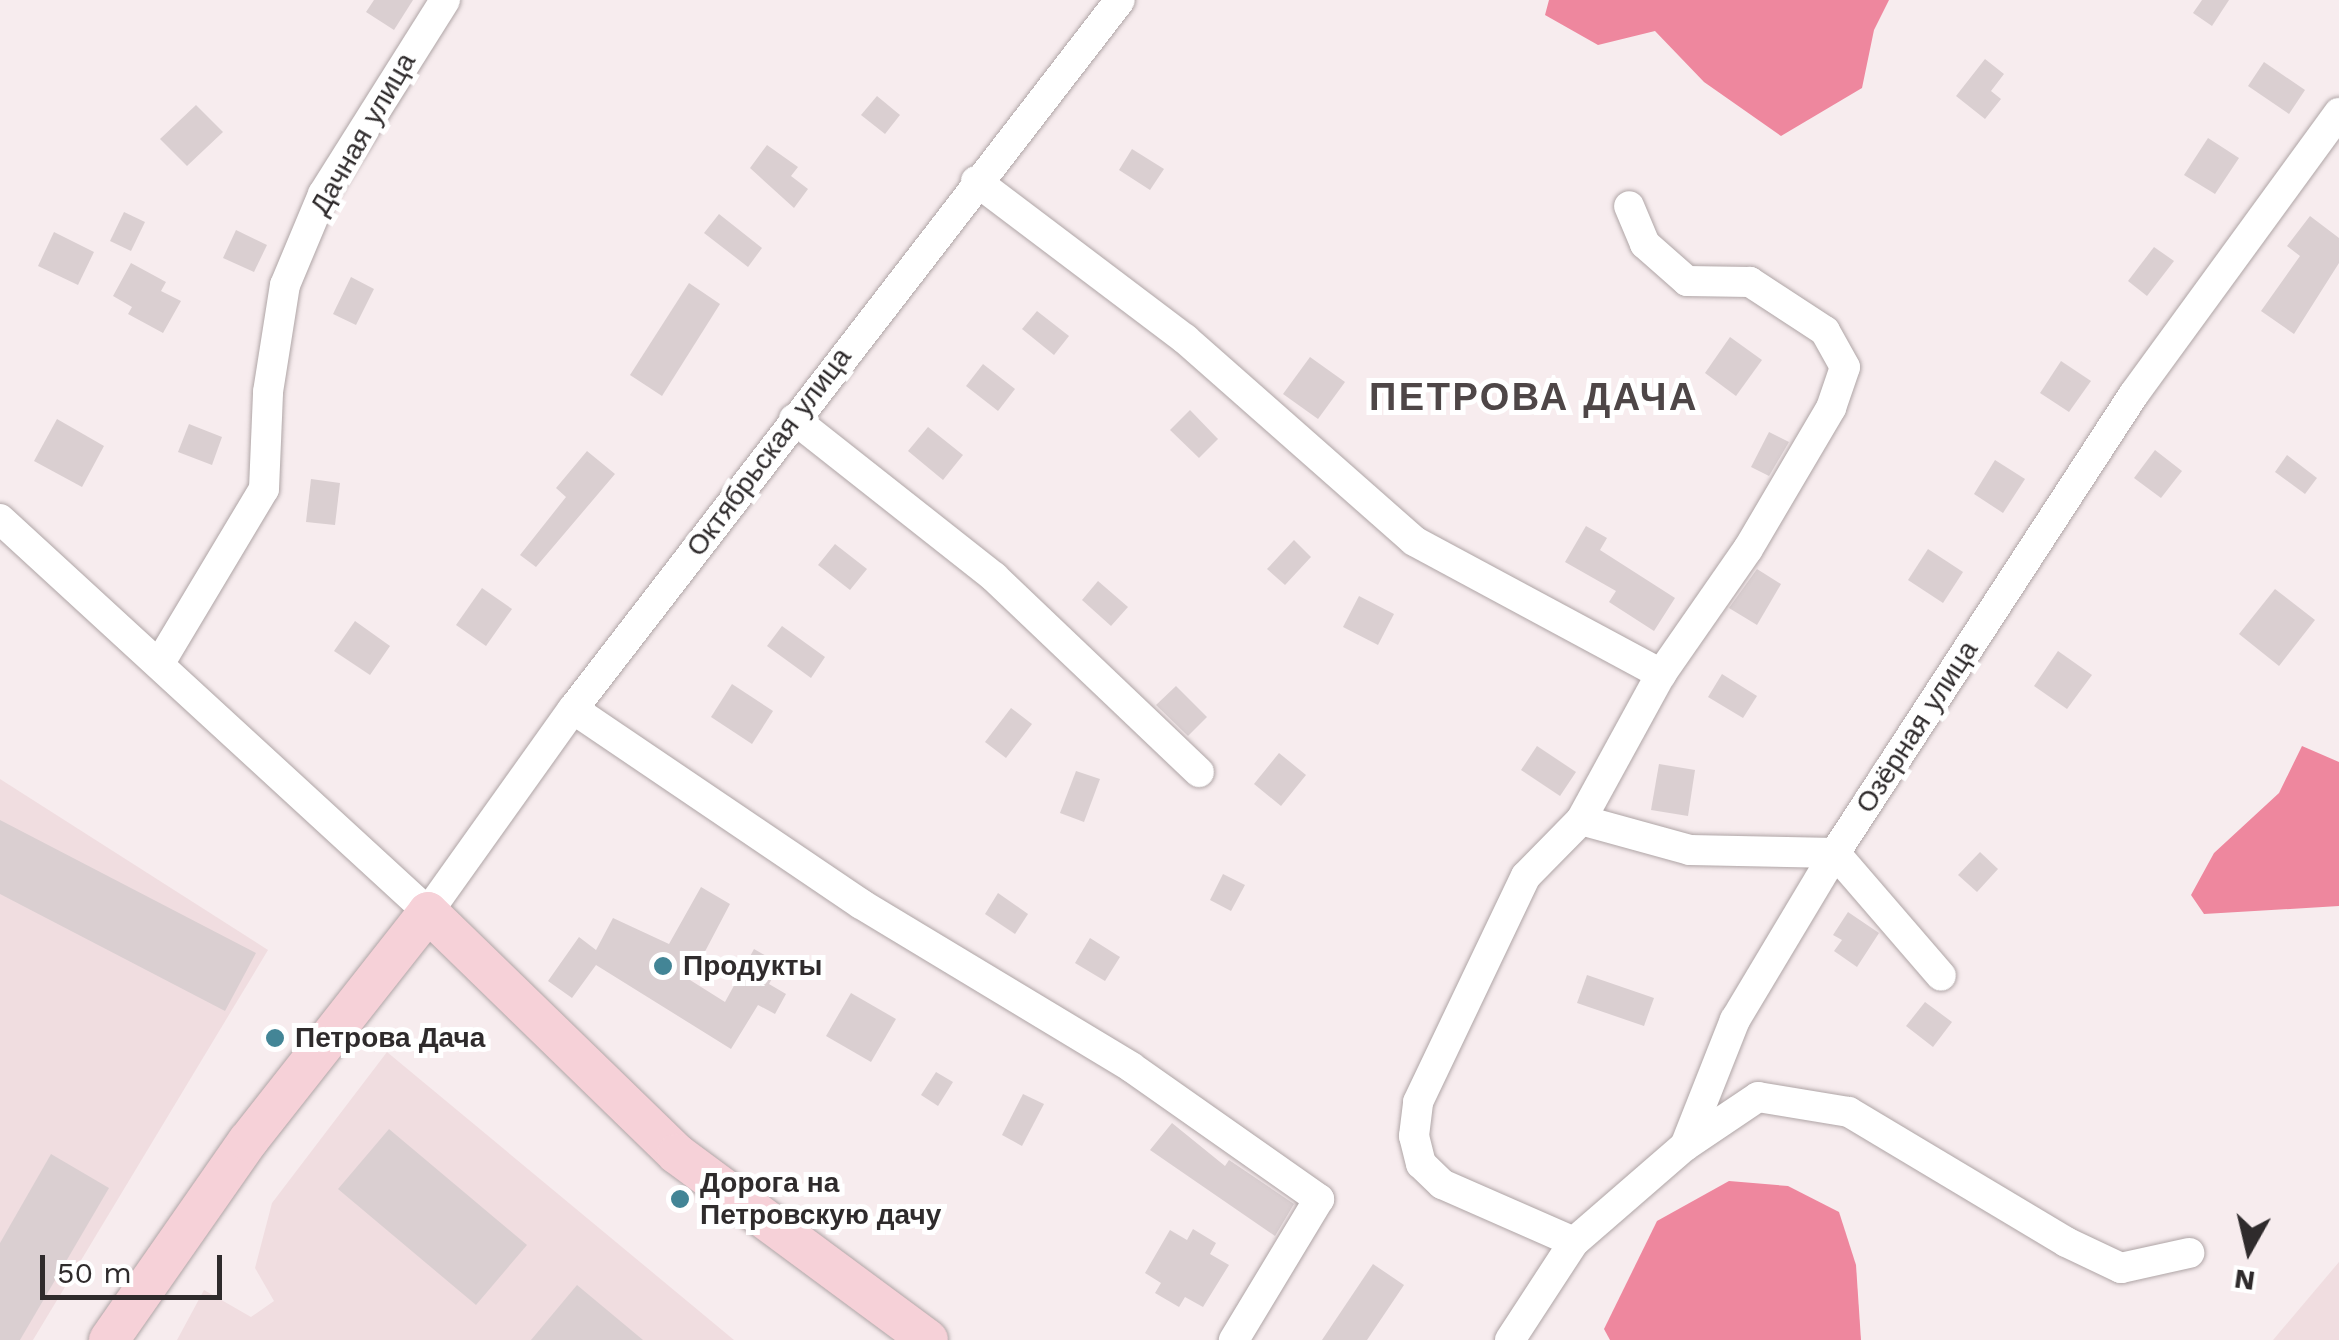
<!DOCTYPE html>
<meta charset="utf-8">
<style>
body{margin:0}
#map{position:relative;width:2339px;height:1340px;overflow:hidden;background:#f7ecee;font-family:"Work Sans",sans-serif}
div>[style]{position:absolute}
.built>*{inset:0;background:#f0dde0}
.water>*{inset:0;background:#ee879e}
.building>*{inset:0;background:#dacfd1}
.roads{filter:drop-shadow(0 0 2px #afa5a6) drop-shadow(0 0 2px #afa5a6)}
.minor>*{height:30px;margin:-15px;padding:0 15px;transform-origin:15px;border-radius:15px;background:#fff}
.major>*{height:40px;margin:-20px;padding:0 20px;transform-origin:20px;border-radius:20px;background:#f6d1d8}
.dots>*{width:28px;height:28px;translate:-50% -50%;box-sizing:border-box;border:5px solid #fff;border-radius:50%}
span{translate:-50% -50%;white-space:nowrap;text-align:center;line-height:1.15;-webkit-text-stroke:10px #fff;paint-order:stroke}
.street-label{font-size:28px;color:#2f2b2c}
.poi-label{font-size:28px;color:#2f2b2c;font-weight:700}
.left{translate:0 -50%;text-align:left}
.district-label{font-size:38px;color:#4e4647;font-weight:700;letter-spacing:2.5px}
.north{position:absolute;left:2199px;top:1200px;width:100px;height:100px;-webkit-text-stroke:8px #fff;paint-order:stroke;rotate:188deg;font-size:28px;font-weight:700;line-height:40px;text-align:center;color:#2f2b2c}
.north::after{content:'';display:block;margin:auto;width:35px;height:45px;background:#2f2b2c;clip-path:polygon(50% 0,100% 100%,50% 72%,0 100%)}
.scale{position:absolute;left:40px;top:1255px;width:182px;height:45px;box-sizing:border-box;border:5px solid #2f2b2c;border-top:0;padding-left:12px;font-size:30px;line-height:35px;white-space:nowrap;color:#2f2b2c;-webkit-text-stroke:8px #fff;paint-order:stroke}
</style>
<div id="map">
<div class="built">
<i style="clip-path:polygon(0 779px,268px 950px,33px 1340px,0 1340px)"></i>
<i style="clip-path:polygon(387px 1052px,734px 1340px,177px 1340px,204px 1290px,251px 1317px,274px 1301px,255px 1268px,272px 1203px)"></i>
<i style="clip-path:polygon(2339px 1262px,2339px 1340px,2273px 1340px)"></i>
</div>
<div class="water">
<i style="clip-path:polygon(1549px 0,1889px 0,1874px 30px,1862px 88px,1781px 136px,1704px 82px,1655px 31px,1598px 45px,1545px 15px)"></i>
<i style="clip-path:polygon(2302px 746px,2339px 762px,2339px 906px,2204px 914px,2191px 895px,2214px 853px,2279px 793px)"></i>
<i style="clip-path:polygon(1729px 1181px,1788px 1186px,1839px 1212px,1856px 1265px,1861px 1340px,1610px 1340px,1604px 1329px,1657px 1221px)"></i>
</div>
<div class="building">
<i style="clip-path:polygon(374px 0,413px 0,394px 30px,366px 12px)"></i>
<i style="clip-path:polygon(2202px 0,2229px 0,2212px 26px,2193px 13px)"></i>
<i style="clip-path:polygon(1985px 59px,2004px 74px,1991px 91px,2001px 99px,1985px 119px,1956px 96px)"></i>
<i style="clip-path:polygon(2264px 62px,2305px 90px,2289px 114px,2248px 86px)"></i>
<i style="clip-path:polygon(877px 96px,900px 115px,885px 134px,861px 115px)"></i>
<i style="clip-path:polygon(196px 105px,223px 132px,187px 166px,160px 139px)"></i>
<i style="clip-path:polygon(2208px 138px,2239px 158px,2215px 194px,2184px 175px)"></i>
<i style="clip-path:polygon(767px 145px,798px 167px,791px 176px,808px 189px,794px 208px,750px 168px)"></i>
<i style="clip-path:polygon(1132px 149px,1164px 169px,1150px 190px,1119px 170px)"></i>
<i style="clip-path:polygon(124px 212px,145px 222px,131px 251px,110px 241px)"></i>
<i style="clip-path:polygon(719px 214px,762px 248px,748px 267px,704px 233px)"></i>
<i style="clip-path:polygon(2310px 216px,2339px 238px,2339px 263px,2294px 334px,2261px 311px,2300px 256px,2287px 246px)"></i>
<i style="clip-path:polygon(236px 230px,267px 245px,254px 272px,223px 258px)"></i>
<i style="clip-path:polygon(54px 232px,94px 252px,78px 285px,38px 266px)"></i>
<i style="clip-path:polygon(2154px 247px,2174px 261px,2147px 296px,2128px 281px)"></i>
<i style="clip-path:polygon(131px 263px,166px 282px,161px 291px,181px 301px,163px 333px,128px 314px,132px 307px,113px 296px)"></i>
<i style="clip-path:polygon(351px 277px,374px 289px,356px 325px,333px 314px)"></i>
<i style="clip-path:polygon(689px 283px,720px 304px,662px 396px,630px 375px)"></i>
<i style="clip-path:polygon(1037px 311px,1069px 336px,1054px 355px,1022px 329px)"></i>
<i style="clip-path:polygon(1730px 337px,1762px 360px,1736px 396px,1705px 373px)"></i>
<i style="clip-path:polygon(1310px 357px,1345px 382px,1318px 419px,1283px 394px)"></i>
<i style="clip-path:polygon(2061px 361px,2091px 381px,2069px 412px,2040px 393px)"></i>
<i style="clip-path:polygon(983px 364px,1015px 389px,998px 411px,966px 386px)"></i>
<i style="clip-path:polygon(1190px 410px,1218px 439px,1199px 458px,1170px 430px)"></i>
<i style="clip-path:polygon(57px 419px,104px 446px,82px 487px,34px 461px)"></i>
<i style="clip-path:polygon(189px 424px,222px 437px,212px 465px,178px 452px)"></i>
<i style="clip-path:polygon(928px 427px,963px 455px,943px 480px,908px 451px)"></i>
<i style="clip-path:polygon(1769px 432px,1789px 442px,1769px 476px,1751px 467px)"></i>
<i style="clip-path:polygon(2155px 450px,2182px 471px,2161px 498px,2134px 478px)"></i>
<i style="clip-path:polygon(587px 451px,615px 474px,536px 567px,520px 555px,566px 497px,556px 488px)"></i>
<i style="clip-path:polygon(2287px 455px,2317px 478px,2305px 494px,2275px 472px)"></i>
<i style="clip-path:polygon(1995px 460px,2025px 479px,2003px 513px,1974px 494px)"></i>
<i style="clip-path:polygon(311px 479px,340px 483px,335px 525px,306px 522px)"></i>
<i style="clip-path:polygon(1586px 526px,1607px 538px,1600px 550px,1675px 598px,1654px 631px,1609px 602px,1616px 591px,1565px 562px)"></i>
<i style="clip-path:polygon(1294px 540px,1311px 557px,1285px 585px,1267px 569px)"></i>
<i style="clip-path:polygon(835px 544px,867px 569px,850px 590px,818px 565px)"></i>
<i style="clip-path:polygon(1928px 549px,1963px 572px,1943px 603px,1908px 580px)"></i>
<i style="clip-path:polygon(1757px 569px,1781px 584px,1757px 625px,1729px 608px)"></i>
<i style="clip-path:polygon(1098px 581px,1128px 607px,1111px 626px,1082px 600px)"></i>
<i style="clip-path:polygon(482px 588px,512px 609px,486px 646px,456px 625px)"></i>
<i style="clip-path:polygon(2275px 589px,2315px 620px,2279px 666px,2239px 634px)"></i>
<i style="clip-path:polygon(1359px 596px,1394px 614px,1378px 645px,1343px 627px)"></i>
<i style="clip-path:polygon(355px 621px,390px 646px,370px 675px,334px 651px)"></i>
<i style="clip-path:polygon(782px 626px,825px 657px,811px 678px,767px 646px)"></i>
<i style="clip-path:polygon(2058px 651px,2092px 675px,2067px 709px,2034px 686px)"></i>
<i style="clip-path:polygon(1722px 674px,1757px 696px,1743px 718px,1708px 697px)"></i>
<i style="clip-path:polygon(732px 684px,773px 711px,752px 744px,711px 717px)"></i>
<i style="clip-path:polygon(1176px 686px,1207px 717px,1188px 736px,1156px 705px)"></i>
<i style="clip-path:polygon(1011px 708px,1032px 724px,1006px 758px,985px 742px)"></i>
<i style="clip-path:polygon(1537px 746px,1576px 772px,1560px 796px,1521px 770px)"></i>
<i style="clip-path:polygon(1279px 753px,1306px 775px,1281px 806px,1254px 784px)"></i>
<i style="clip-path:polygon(1659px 764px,1695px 770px,1688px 816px,1651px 810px)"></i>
<i style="clip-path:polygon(1076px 771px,1100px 779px,1084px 822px,1060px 813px)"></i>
<i style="clip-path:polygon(0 820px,256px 953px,225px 1011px,0 894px)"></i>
<i style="clip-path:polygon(1980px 852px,1998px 869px,1977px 892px,1958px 875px)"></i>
<i style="clip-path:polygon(1223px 874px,1245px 885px,1231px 911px,1210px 900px)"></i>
<i style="clip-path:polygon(701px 887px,730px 904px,690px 980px,725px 1002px,754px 949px,780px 964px,769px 984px,786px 994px,775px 1014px,758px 1005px,731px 1049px,596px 965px,572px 998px,548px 981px,579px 937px,596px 950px,613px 918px,669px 944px)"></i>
<i style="clip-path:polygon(998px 893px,1028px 914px,1015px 934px,985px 914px)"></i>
<i style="clip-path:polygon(1848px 912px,1879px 933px,1857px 967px,1834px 951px,1842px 940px,1833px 935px)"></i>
<i style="clip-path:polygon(1090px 938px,1120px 957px,1105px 981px,1075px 963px)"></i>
<i style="clip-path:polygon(1587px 975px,1654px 998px,1644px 1026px,1577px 1003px)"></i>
<i style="clip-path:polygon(851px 993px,896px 1019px,871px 1062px,826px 1036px)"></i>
<i style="clip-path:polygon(1925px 1002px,1952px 1022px,1933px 1047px,1906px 1026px)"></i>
<i style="clip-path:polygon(936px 1072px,953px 1082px,938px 1106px,921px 1095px)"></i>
<i style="clip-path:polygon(1023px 1094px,1044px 1104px,1022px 1146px,1002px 1135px)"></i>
<i style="clip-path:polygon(1172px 1123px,1225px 1166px,1229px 1160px,1294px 1204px,1275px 1236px,1150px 1150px)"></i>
<i style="clip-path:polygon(389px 1129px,527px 1245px,476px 1305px,338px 1189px)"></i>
<i style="clip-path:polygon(51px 1154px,109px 1188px,20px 1340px,0 1340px,0 1243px)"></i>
<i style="clip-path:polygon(1193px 1229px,1216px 1243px,1210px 1254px,1229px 1265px,1203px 1307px,1185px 1297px,1179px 1307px,1155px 1293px,1161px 1283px,1145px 1273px,1170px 1230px,1187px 1240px)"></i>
<i style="clip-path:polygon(1373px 1264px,1404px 1285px,1367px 1340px,1322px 1340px)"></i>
<i style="clip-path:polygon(577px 1285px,643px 1340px,531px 1340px)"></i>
</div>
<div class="roads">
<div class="minor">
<i style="left:976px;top:181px;width:262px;rotate:37.1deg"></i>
<i style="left:1185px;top:339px;width:305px;rotate:41.4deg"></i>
<i style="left:1414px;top:541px;width:281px;rotate:28.3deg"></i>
<i style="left:794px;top:419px;width:255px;rotate:38.3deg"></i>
<i style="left:994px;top:577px;width:283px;rotate:43.6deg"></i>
<i style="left:0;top:519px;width:581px;rotate:42.56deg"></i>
<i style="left:428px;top:912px;width:249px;rotate:-54.5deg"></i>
<i style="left:573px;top:709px;width:895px;rotate:-52.35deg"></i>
<i style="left:161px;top:661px;width:200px;rotate:-59.1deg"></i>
<i style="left:264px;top:489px;width:97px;rotate:-87.6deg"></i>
<i style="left:268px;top:392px;width:108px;rotate:-81deg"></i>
<i style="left:285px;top:285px;width:99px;rotate:-67.3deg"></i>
<i style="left:323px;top:194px;width:229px;rotate:-57.8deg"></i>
<i style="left:573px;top:709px;width:348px;rotate:34.1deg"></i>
<i style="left:861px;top:904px;width:315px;rotate:31.1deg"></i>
<i style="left:1131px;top:1067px;width:230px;rotate:35.1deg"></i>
<i style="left:1319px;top:1199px;width:165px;rotate:121.1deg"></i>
<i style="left:1581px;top:820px;width:113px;rotate:15.4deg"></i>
<i style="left:1690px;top:850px;width:145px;rotate:1.2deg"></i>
<i style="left:1835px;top:853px;width:162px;rotate:49.2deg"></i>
<i style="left:1685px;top:1146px;width:88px;rotate:-33.9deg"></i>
<i style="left:1758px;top:1097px;width:92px;rotate:9.4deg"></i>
<i style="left:1849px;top:1112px;width:253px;rotate:30.9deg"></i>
<i style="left:2066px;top:1242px;width:61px;rotate:25.3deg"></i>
<i style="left:2121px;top:1268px;width:70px;rotate:-12.4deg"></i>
<i style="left:1574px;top:1242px;width:144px;rotate:-156.3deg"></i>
<i style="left:1442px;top:1184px;width:29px;rotate:-136deg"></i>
<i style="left:1421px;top:1164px;width:29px;rotate:-104deg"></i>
<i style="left:1414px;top:1136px;width:34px;rotate:-83deg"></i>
<i style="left:1418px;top:1102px;width:250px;rotate:-64.5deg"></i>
<i style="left:1526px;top:876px;width:78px;rotate:-45.5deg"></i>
<i style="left:1581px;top:820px;width:166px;rotate:-61.3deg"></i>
<i style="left:1661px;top:674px;width:152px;rotate:-55.2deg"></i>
<i style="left:1748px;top:549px;width:164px;rotate:-59.5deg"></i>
<i style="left:1831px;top:408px;width:43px;rotate:-71.1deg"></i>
<i style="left:1845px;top:367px;width:41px;rotate:-119.1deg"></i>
<i style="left:1825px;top:331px;width:90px;rotate:-146.8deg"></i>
<i style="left:1750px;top:282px;width:63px;rotate:-179.1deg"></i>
<i style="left:1687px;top:281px;width:56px;rotate:-138.6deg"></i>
<i style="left:1645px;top:244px;width:41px;rotate:-112.8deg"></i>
<i style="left:1510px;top:1340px;width:117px;rotate:-56.9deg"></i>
<i style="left:1574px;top:1242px;width:147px;rotate:-40.9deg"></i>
<i style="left:1685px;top:1146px;width:136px;rotate:-68.4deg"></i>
<i style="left:1735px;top:1020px;width:195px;rotate:-59.1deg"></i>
<i style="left:1835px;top:853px;width:548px;rotate:-56.92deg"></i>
<i style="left:2134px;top:394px;width:348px;rotate:-53.9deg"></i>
</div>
<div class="major">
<i style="left:109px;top:1340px;width:243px;rotate:-55.1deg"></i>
<i style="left:248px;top:1141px;width:291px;rotate:-51.8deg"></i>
<i style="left:428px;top:912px;width:347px;rotate:44.2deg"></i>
<i style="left:677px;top:1154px;width:312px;rotate:36.5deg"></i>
</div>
</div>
<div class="dots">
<i style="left:663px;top:966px;background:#438596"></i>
<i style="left:275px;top:1038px;background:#438596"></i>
<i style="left:680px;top:1199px;background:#438596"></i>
</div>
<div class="street-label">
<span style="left:363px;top:134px;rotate:-60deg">Дачная улица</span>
<span style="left:769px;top:452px;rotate:-53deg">Октябрьская улица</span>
<span style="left:1917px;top:727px;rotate:-57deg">Озёрная улица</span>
</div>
<div class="poi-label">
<span class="left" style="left:683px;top:966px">Продукты</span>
<span class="left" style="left:295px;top:1038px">Петрова Дача</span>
<span class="left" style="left:700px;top:1199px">Дорога на<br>Петровскую дачу</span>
</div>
<div class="district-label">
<span style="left:1534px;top:398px">ПЕТРОВА ДАЧА</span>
</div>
<div class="north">N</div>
<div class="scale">50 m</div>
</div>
